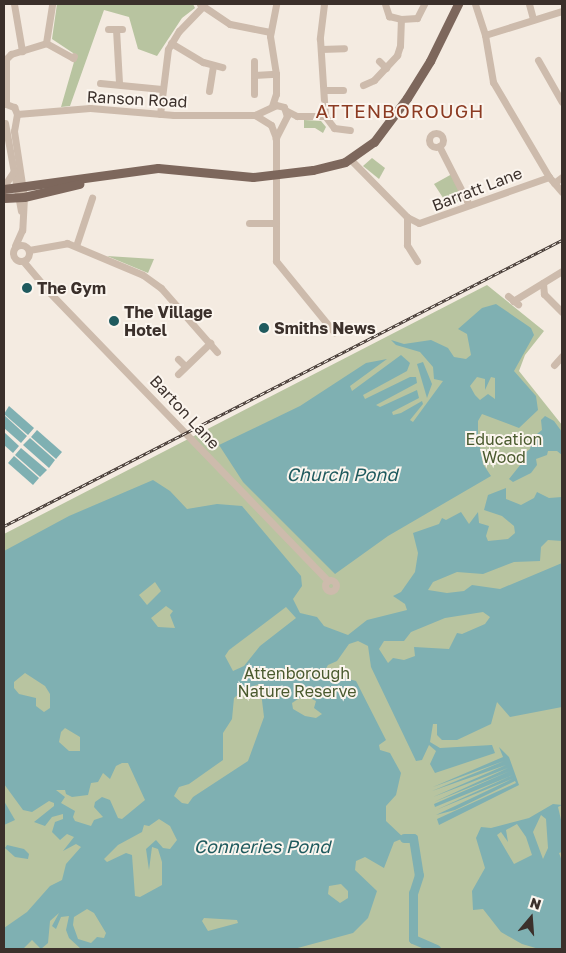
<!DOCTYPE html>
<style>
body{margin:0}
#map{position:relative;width:566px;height:953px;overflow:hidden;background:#f4ebe1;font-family:"Golos Text",sans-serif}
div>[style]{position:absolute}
.green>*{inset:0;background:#b8c4a0}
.water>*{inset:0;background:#7fb0b2}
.river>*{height:9px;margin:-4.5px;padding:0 4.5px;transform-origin:4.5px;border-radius:4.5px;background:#7fb0b2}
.minor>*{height:7px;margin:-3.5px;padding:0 3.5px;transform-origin:3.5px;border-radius:3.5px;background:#cdbbac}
.minor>.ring{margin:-3.5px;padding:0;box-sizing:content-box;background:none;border:7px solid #cdbbac;border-radius:50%}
.major>*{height:9px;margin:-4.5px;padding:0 4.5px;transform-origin:4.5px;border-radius:4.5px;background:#7d675c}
.rail>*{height:3px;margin-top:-1.5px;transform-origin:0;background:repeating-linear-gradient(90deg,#fbf5ee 0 4px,#3b302b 0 8px);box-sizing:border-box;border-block:1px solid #3b302b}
.dots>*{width:14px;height:14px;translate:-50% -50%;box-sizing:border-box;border:2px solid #fbf5ee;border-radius:50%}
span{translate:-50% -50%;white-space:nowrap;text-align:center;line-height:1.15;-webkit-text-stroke:4px #fbf5ee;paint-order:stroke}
.street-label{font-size:16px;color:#3b302b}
.poi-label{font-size:16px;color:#3b302b;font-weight:700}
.left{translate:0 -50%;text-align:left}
.park-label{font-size:16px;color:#4a5a2e}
.water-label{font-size:18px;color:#1f5a5e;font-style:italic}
.quarter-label{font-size:19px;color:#8c3b22;letter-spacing:1px}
.frame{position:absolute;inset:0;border:5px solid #3b302b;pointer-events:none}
.north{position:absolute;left:506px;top:893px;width:50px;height:50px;-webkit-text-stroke:4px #fbf5ee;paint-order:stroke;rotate:18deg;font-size:14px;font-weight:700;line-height:20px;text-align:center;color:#3b302b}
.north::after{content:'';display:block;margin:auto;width:18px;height:22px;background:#3b302b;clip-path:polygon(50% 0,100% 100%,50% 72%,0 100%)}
</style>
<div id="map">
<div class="green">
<i style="clip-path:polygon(57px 4px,193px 4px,195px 8px,182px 18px,157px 56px,138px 49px,129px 17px,104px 10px,70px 106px,61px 107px,76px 55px,52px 39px)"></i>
<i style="clip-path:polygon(304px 120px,321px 121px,326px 127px,323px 133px,315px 128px,304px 128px)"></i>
<i style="clip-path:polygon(372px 158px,385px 168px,379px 179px,363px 166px)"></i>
<i style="clip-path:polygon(452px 174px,462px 193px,456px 204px,449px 207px,434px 184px)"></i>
<i style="clip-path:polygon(107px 256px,154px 259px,148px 273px)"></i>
<i style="clip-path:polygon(487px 285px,544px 331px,525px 355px,519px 371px,562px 425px,562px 949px,4px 949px,4px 534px)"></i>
</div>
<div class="water">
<i style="clip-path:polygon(evenodd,496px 304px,531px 328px,534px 335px,514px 371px,536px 396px,538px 410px,519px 428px,482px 414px,478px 421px,478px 435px,483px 464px,491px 476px,388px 536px,335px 574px,243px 482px,219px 445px,300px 406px,366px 363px,387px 359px,350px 386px,352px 391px,401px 355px,410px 363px,407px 371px,363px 395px,365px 399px,410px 377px,416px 377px,417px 383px,376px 405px,380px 407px,417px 390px,419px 398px,392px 412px,393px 415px,401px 413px,422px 401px,423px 404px,410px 420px,413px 422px,443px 381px,434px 379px,433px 367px,420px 352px,396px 345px,391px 340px,404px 344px,431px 340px,448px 348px,454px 357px,466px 359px,471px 355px,467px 334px,458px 329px,482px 308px,496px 304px,477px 377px,485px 379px,485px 390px,491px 377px,495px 378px,495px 399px,488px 394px,480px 400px,475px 395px,470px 386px,477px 377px)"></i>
<i style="clip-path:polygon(423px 362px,432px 384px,427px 398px,417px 364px)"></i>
<i style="clip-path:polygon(9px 406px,34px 428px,28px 435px,4px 414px)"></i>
<i style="clip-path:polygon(4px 415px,27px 436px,21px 443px,4px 428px)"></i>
<i style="clip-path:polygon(545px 416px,554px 421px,562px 432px,562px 455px,557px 451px,548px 451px,547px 455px,536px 459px,537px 465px,531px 473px,513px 482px,509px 479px,525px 459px,525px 453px,530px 449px,533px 437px,542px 430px,541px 420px)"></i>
<i style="clip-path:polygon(37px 430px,62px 452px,56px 459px,31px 437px)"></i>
<i style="clip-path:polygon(4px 432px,19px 446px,13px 453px,4px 445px)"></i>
<i style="clip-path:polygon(30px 438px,55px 460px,49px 468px,23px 445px)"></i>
<i style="clip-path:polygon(21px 448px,47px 470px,40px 477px,15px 455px)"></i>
<i style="clip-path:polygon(14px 456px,39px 478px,33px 485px,8px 463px)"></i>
<i style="clip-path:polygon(evenodd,153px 480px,170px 491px,187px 509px,217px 504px,242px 506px,301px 576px,302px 586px,293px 599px,300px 613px,317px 617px,324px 626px,348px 635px,367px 620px,407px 610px,405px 604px,393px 596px,401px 592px,415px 572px,418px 553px,413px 533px,439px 524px,442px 518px,446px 520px,461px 512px,469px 524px,478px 512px,479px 523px,489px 526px,486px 536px,488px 541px,508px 539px,515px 533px,514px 526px,502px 516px,484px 510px,488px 495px,506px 488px,506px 499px,521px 505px,534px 498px,537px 492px,549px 498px,562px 497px,562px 541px,548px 540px,541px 547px,540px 561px,514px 562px,483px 574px,457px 572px,433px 582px,428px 590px,447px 593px,464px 591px,472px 585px,500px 589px,562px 563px,562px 707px,510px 717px,497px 702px,491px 724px,457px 740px,442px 740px,437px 735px,437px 724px,433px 724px,430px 742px,440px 748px,492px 745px,495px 753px,435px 773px,430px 764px,436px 751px,429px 745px,422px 760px,416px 761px,371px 667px,368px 646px,358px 641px,349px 644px,337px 661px,328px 665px,324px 672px,334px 679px,339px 677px,341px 681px,345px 678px,356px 681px,386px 740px,379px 745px,380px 750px,390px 753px,401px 773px,396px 795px,386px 806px,386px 821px,404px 838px,394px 842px,384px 868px,365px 857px,356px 861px,355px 870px,377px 891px,368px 918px,353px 933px,294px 949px,81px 949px,69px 938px,66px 930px,69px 916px,61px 917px,56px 929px,52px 926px,59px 913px,50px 921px,48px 943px,41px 949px,32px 940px,23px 949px,4px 949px,4px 928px,27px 912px,50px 886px,62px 880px,66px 864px,81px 847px,76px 844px,63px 851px,74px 837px,67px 834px,60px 840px,52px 832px,55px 822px,63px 819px,63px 814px,52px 817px,45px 826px,34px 822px,54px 806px,54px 803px,49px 801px,32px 812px,23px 810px,4px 784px,4px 551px,69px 516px,153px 480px,155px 582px,161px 591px,147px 605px,139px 595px,155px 582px,153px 480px,166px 606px,173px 611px,170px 615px,175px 628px,158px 627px,151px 618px,166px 606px,153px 480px,286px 607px,296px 618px,260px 646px,244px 666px,233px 671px,225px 656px,229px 650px,286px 607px,153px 480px,483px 612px,490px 617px,485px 624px,462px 634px,457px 633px,449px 649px,414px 647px,415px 656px,404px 660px,393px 658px,388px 663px,379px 649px,384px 641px,404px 641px,411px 632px,445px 618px,483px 612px,153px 480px,25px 673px,45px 686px,50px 694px,50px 708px,44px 712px,36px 706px,36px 698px,19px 694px,14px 688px,14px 682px,25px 673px,153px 480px,260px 684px,264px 717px,248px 761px,193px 797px,188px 804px,182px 803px,174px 796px,179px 787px,189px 784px,223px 760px,223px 733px,232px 719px,234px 698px,246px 688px,260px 684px,153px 480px,304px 695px,316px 701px,314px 708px,322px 714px,316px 718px,305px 716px,293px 709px,292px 703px,304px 695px,153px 480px,65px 728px,80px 737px,80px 751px,69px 751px,59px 742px,61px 732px,65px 728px,153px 480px,122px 763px,128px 763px,145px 800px,122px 819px,118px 818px,110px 800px,102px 797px,95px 802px,94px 807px,103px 817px,94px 820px,91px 826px,75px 821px,73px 817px,75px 811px,61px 803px,65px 797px,56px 790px,65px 790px,66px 794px,72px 797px,88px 795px,91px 783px,98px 782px,103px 773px,110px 779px,116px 766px,122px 763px,153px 480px,159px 819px,170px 826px,177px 840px,170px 849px,163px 848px,156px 840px,146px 849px,149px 870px,152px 847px,158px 849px,162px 862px,162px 885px,140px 897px,135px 896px,132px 855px,126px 853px,107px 862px,104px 859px,118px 845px,142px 832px,144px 825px,149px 826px,159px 819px,153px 480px,341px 884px,348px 891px,348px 898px,340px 903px,328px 894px,329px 886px,341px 884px,153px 480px,87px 909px,94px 913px,106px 933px,104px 938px,97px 937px,91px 943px,78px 939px,73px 925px,74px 917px,87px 909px,153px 480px,204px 918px,237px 920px,238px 923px,208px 931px,202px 921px,204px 918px)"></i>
<i style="clip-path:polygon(499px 747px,509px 757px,519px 785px,439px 825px,437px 819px,516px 783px,515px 781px,455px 810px,436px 815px,514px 778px,436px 810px,513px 775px,435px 807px,434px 804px,510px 771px,434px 802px,508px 768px,433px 797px,506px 765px,432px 791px,504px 761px,433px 787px,503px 757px)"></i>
<i style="clip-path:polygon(4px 801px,15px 820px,4px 825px)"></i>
<i style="clip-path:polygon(evenodd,553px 804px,562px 805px,558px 807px,562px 824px,562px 852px,559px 853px,562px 861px,562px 949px,539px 949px,522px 944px,501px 932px,483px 909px,473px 910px,472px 891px,485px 868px,476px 838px,481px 827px,491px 828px,529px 818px,553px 804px,541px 815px,546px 819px,548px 848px,543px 859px,533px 832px,541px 815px,553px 804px,517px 824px,526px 837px,532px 855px,514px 864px,497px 835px,501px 832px,508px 842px,506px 830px,517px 824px)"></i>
<i style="clip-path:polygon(7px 845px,24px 849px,29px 854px,28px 859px,15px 857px,5px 848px)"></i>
</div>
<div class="river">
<i style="left:404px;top:838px;width:9px"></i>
<i style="left:413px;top:838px;width:37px;rotate:81deg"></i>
<i style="left:419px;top:875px;width:19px;rotate:108deg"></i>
<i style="left:413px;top:893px;width:46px;rotate:90deg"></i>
<i style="left:413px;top:939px;width:25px;rotate:23deg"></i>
</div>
<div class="minor">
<i style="left:14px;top:4px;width:48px;rotate:80.3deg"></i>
<i style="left:200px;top:4px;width:36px;rotate:34deg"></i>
<i style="left:230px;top:24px;width:41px;rotate:11.3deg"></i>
<i style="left:324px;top:4px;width:35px;rotate:97deg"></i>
<i style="left:320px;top:39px;width:77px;rotate:86.3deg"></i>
<i style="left:325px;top:116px;width:15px;rotate:53deg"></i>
<i style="left:334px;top:128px;width:16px;rotate:7deg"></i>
<i style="left:385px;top:4px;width:13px;rotate:72deg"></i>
<i style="left:389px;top:16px;width:12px;rotate:14deg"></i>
<i style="left:401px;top:19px;width:16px;rotate:-4deg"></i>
<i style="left:417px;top:18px;width:16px;rotate:-63deg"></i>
<i style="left:475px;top:4px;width:33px;rotate:72deg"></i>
<i style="left:485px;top:35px;width:48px;rotate:80.3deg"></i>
<i style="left:493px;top:82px;width:110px;rotate:59.5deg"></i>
<i style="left:549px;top:177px;width:20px;rotate:49deg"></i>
<i style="left:529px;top:4px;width:16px;rotate:75deg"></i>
<i style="left:108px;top:29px;width:14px"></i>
<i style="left:116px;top:29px;width:54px;rotate:86.8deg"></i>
<i style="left:485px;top:35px;width:81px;rotate:-17.3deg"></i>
<i style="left:46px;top:43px;width:31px;rotate:29deg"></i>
<i style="left:73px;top:58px;width:2px;rotate:-63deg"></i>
<i style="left:171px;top:43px;width:37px;rotate:31deg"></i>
<i style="left:203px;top:62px;width:20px;rotate:15deg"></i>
<i style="left:321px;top:49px;width:23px;rotate:-2deg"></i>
<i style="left:538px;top:60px;width:48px;rotate:60.3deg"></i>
<i style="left:254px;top:61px;width:33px;rotate:90deg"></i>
<i style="left:379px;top:61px;width:10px;rotate:45deg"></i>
<i style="left:254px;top:75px;width:22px;rotate:-3deg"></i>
<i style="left:100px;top:83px;width:62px;rotate:5.5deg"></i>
<i style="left:363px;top:85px;width:12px;rotate:-24deg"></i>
<i style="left:374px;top:80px;width:34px;rotate:-47deg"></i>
<i style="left:397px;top:55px;width:9px;rotate:-72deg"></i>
<i style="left:400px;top:46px;width:27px;rotate:-88deg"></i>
<i style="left:325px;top:90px;width:18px"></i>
<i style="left:209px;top:91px;width:25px;rotate:-81deg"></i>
<i style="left:6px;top:104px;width:9px;rotate:21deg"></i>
<i style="left:14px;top:107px;width:8px;rotate:67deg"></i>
<i style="left:17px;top:114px;width:17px;rotate:100deg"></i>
<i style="left:14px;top:131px;width:67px;rotate:81.4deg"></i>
<i style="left:24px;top:197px;width:33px;rotate:93deg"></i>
<i style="left:22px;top:230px;width:17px;rotate:114deg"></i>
<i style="left:6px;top:104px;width:45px;rotate:-90deg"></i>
<i style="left:6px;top:59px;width:7px;rotate:-45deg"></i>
<i style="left:11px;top:54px;width:37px;rotate:-17deg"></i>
<i style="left:46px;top:43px;width:39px;rotate:-81deg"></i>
<i style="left:272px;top:106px;width:13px;rotate:-72deg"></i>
<i style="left:276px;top:94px;width:20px;rotate:-90deg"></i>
<i style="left:276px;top:74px;width:38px;rotate:-99deg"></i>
<i style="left:270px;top:36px;width:33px;rotate:-79deg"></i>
<i style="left:287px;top:111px;width:11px;rotate:27deg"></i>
<i style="left:297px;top:116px;width:28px"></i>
<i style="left:17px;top:114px;width:73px;rotate:-4.7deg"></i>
<i style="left:90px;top:108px;width:84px;rotate:4.8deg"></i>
<i style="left:174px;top:115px;width:81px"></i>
<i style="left:255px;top:115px;width:23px;rotate:-25deg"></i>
<i style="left:276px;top:105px;width:8px;rotate:14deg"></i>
<i style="left:284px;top:107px;width:9px;rotate:72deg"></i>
<i style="left:287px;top:116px;width:25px;rotate:117deg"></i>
<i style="left:160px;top:114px;width:65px;rotate:-83deg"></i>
<i style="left:168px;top:49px;width:21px;rotate:-59deg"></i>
<i style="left:179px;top:31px;width:33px;rotate:-46deg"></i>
<i style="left:255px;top:115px;width:19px;rotate:32deg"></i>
<i style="left:271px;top:125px;width:14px;rotate:69deg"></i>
<i style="left:276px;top:138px;width:123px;rotate:90deg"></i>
<i style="left:276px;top:261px;width:92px;rotate:50.8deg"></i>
<i style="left:5px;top:123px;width:89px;rotate:79.7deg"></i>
<i class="ring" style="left:429px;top:133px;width:7px;height:7px"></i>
<i style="left:439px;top:146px;width:66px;rotate:63deg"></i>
<i style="left:351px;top:160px;width:80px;rotate:45.5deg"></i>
<i style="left:407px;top:217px;width:13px;rotate:27deg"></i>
<i style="left:419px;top:223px;width:138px;rotate:-19.5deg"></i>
<i style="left:554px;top:183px;width:10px;rotate:-37deg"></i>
<i style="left:4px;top:186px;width:18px;rotate:-56deg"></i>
<i style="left:407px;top:217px;width:28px;rotate:90deg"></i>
<i style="left:407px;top:245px;width:19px;rotate:58deg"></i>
<i style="left:249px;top:223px;width:27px"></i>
<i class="ring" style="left:13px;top:245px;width:9px;height:9px"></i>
<i style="left:76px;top:246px;width:51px;rotate:-71.6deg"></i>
<i style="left:29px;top:250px;width:39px;rotate:-10deg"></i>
<i style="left:67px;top:243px;width:82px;rotate:22.8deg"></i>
<i style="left:143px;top:275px;width:22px;rotate:36deg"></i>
<i style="left:161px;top:288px;width:85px;rotate:48.8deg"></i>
<i style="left:23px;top:261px;width:42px;rotate:49.8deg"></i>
<i style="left:50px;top:293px;width:400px;rotate:46deg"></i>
<i style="left:543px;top:283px;width:11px;rotate:85deg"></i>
<i style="left:544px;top:294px;width:25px;rotate:45deg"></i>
<i style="left:508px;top:296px;width:13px;rotate:39deg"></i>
<i style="left:513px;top:301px;width:57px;rotate:-31.5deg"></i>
<i style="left:178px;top:359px;width:10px;rotate:45deg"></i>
<i style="left:554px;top:365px;width:12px;rotate:-48deg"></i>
<i style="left:178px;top:374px;width:45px;rotate:-44.1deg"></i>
<i class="ring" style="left:325.5px;top:580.5px;width:4px;height:4px"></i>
</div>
<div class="major">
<i style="left:4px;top:189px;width:155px;rotate:-7.8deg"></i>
<i style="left:158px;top:168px;width:95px;rotate:5.4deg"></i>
<i style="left:253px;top:177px;width:60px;rotate:-6.7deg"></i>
<i style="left:313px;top:170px;width:33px;rotate:-14deg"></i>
<i style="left:345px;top:162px;width:35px;rotate:-35deg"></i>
<i style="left:374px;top:142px;width:55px;rotate:-53.1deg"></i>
<i style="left:407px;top:98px;width:44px;rotate:-58.1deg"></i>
<i style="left:430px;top:61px;width:64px;rotate:-63.8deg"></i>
<i style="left:4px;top:198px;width:20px;rotate:-3deg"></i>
<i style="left:24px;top:197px;width:57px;rotate:-13.3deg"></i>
</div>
<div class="rail">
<i style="left:4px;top:526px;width:627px;rotate:-27.14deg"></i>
</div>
<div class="dots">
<i style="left:27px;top:288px;background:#1f5a5e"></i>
<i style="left:114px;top:321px;background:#1f5a5e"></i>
<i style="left:264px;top:328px;background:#1f5a5e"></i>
</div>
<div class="street-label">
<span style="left:137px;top:99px;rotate:3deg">Ranson Road</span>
<span style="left:477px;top:189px;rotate:-21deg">Barratt Lane</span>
<span style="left:185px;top:412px;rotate:47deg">Barton Lane</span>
</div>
<div class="poi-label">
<span class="left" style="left:37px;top:288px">The Gym</span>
<span class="left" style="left:124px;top:321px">The Village<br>Hotel</span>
<span class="left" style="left:274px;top:328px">Smiths News</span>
</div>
<div class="park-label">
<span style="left:504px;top:448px">Education<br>Wood</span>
<span style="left:297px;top:682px">Attenborough<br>Nature Reserve</span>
</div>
<div class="water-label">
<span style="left:342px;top:474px">Church Pond</span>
<span style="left:262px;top:846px">Conneries Pond</span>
</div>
<div class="quarter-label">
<span style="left:400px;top:111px">ATTENBOROUGH</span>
</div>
<div class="frame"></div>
<div class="north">N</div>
</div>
